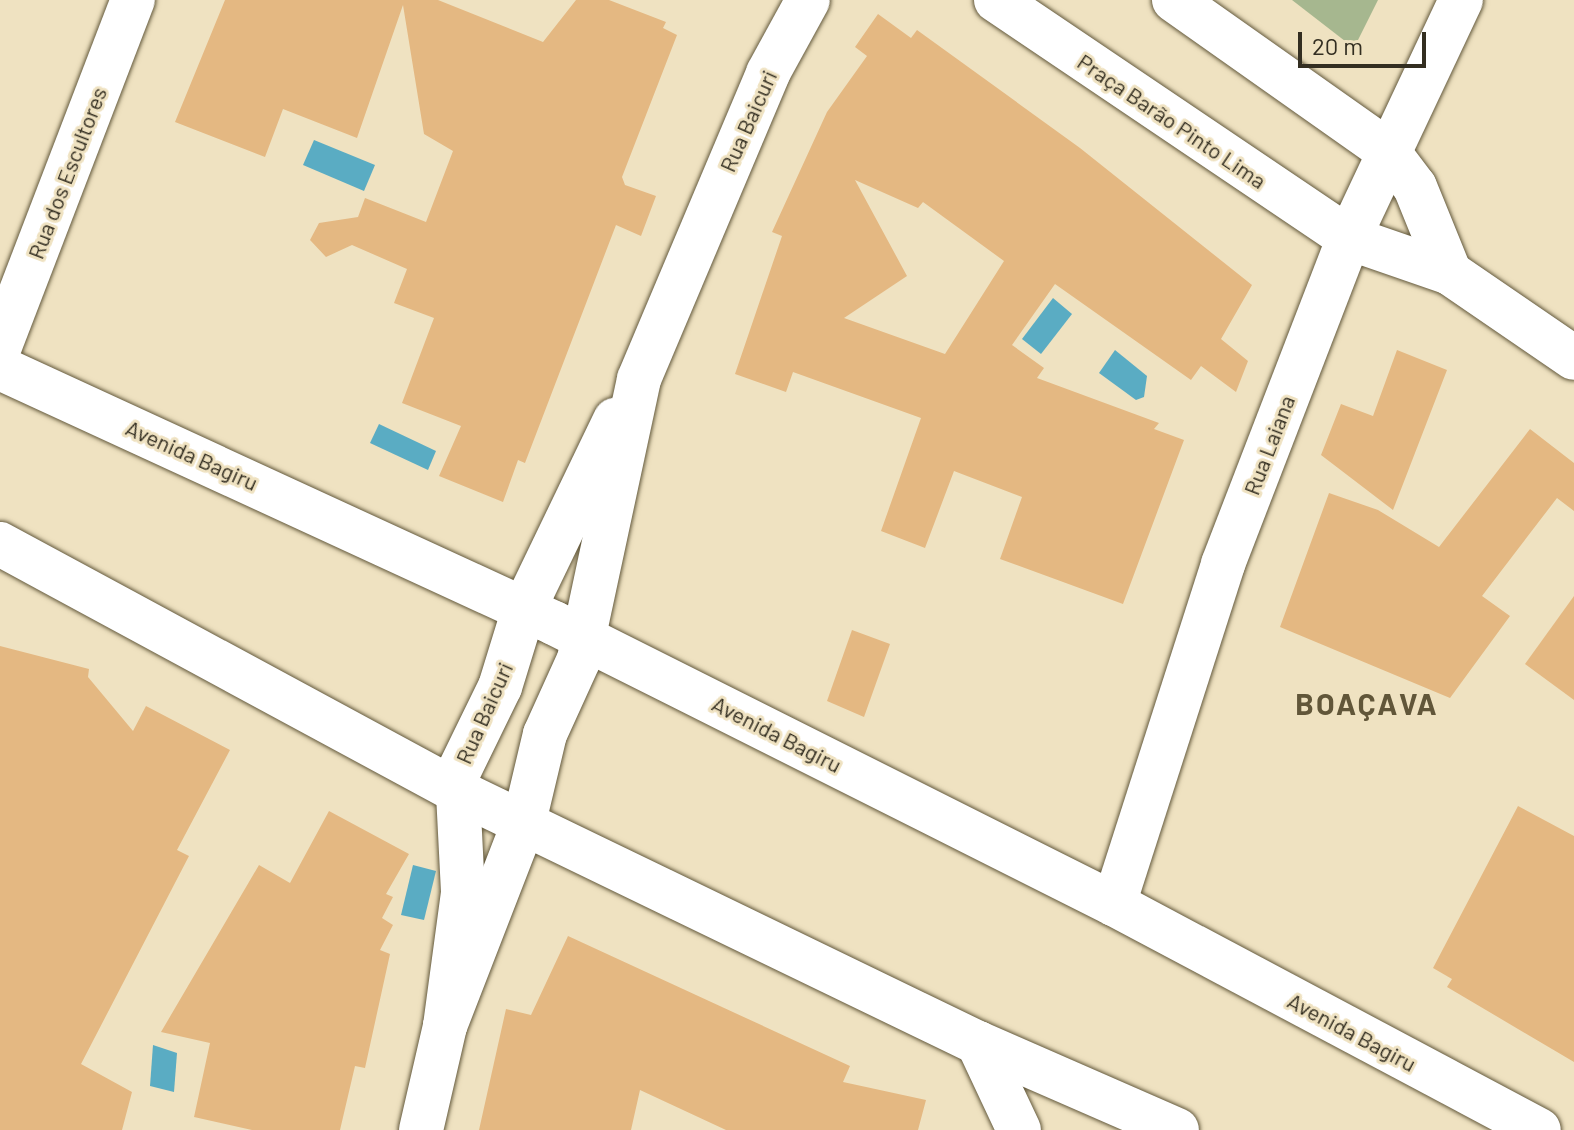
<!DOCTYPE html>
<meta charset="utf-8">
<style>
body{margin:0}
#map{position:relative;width:1574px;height:1130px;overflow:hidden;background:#efe2c1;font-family:Barlow,sans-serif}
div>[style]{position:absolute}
.green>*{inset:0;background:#a6b78f}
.water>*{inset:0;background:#5aacc3}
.building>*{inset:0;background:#e4b882}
.roads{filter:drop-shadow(0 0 2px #63593c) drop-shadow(0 0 2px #63593c)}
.minor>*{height:44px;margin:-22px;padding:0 22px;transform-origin:22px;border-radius:22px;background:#fff}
span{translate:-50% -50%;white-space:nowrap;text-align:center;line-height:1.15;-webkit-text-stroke:6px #efe2c1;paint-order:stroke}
.street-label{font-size:22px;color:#332e21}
.district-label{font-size:30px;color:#615639;font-weight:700;letter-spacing:2px}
.scale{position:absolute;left:1298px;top:32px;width:128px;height:36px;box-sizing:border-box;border:4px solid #332e21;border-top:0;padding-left:10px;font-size:24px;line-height:28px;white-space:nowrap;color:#332e21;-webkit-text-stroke:6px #efe2c1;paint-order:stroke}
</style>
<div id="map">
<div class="green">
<i style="clip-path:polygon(1292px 0,1378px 0,1354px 48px)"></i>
</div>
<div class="water">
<i style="clip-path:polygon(314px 140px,375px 165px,364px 191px,303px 165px)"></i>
<i style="clip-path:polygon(1053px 298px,1072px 314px,1041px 354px,1022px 339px)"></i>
<i style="clip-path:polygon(1115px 350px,1147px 376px,1144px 397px,1136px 400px,1099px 373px)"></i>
<i style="clip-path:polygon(379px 424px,436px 451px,428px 470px,370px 443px)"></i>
<i style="clip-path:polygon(413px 865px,436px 871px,424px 920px,401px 915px)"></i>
<i style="clip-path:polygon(153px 1045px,177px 1053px,174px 1092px,150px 1086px)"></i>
</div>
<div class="building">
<i style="clip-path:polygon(225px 0,438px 0,543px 42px,576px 0,609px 0,666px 22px,663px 28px,677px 35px,622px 177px,625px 185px,656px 196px,641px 236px,616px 225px,525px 463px,518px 460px,503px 502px,439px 476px,461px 426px,402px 403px,434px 318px,394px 303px,407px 269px,352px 245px,326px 257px,310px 240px,319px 223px,358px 217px,365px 198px,426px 222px,453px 151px,424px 134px,403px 5px,357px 138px,283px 109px,265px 157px,175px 122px)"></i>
<i style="clip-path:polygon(evenodd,878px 14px,911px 38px,917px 30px,1080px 148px,1252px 285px,1221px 339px,1248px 361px,1236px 392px,1201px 366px,1191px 380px,1055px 284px,1012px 345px,1044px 368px,1037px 378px,1159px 423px,1154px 429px,1184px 440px,1123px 604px,1000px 559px,1022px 497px,954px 471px,925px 548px,881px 531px,921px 418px,793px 372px,786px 392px,735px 374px,782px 236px,772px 232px,827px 112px,867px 56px,855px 47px,878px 14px,855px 180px,918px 208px,923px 202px,1004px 261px,945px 354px,844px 318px,907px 276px,855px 180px)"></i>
<i style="clip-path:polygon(1397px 350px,1447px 370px,1393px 510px,1321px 455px,1341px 404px,1373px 416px)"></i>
<i style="clip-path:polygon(1530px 429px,1574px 463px,1574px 511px,1557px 498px,1482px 596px,1510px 616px,1450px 698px,1280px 627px,1329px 493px,1378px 510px,1439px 547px)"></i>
<i style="clip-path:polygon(1574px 596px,1574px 700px,1525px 664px)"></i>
<i style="clip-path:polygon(852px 630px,890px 644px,864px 717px,827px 701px)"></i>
<i style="clip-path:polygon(0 646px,89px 669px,88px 677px,133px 731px,146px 706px,230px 750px,177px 850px,189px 856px,81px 1064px,132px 1092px,122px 1130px,0 1130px)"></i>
<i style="clip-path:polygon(1518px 806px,1574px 836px,1574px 1062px,1447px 987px,1452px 979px,1433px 968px)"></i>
<i style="clip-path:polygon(329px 811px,409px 854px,386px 894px,393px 897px,382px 918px,393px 925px,380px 950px,390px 954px,365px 1068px,355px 1066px,340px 1130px,252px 1130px,194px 1117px,210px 1043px,161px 1032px,259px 865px,290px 883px)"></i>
<i style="clip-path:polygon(568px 936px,850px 1066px,843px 1082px,926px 1100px,918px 1130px,726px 1130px,640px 1090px,631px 1130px,479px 1130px,506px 1009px,531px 1015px)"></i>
</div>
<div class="roads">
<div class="minor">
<i style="left:996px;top:0;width:426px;rotate:34deg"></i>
<i style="left:1349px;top:238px;width:107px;rotate:19.1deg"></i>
<i style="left:1450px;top:273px;width:150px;rotate:34.4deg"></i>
<i style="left:1174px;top:0;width:261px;rotate:35.2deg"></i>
<i style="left:1387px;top:150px;width:46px;rotate:52.9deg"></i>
<i style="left:1415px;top:187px;width:93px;rotate:67.9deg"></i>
<i style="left:0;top:346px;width:371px;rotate:-69deg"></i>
<i style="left:0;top:368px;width:610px;rotate:24.72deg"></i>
<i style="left:554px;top:623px;width:627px;rotate:26.65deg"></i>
<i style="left:1114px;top:904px;width:481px;rotate:28deg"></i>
<i style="left:0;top:544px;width:517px;rotate:28.4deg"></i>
<i style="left:455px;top:790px;width:581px;rotate:25.82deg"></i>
<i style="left:978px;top:1043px;width:217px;rotate:23.6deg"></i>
<i style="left:1114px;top:904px;width:357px;rotate:-72.2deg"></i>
<i style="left:1223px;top:564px;width:350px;rotate:-68.9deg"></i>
<i style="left:1349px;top:238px;width:263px;rotate:-64.8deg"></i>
<i style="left:445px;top:1026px;width:219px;rotate:-68.8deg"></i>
<i style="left:524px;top:822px;width:90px;rotate:-76.6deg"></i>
<i style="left:545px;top:734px;width:82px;rotate:-65.6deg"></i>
<i style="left:579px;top:659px;width:286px;rotate:-77.9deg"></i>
<i style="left:639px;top:379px;width:332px;rotate:-67.1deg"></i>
<i style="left:768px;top:73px;width:83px;rotate:-61.3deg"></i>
<i style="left:978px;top:1043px;width:96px;rotate:64.8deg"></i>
<i style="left:421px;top:1130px;width:107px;rotate:-77deg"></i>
<i style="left:445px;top:1026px;width:135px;rotate:-82.3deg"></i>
<i style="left:463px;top:892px;width:117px;rotate:-92.9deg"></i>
<i style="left:457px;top:775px;width:98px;rotate:-64deg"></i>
<i style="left:500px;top:687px;width:82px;rotate:-72.9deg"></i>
<i style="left:524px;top:609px;width:210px;rotate:-64.3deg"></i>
</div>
</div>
<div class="street-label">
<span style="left:748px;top:121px;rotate:-66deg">Rua Baicuri</span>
<span style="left:1172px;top:121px;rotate:34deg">Praça Barão Pinto Lima</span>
<span style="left:67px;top:173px;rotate:-69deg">Rua dos Escultores</span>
<span style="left:1269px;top:445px;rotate:-69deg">Rua Laiana</span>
<span style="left:192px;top:455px;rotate:24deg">Avenida Bagiru</span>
<span style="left:484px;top:713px;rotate:-66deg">Rua Baicuri</span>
<span style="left:777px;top:734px;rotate:27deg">Avenida Bagiru</span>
<span style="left:1352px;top:1032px;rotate:28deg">Avenida Bagiru</span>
</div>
<div class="district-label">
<span style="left:1367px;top:703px">BOAÇAVA</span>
</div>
<div class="scale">20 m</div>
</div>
